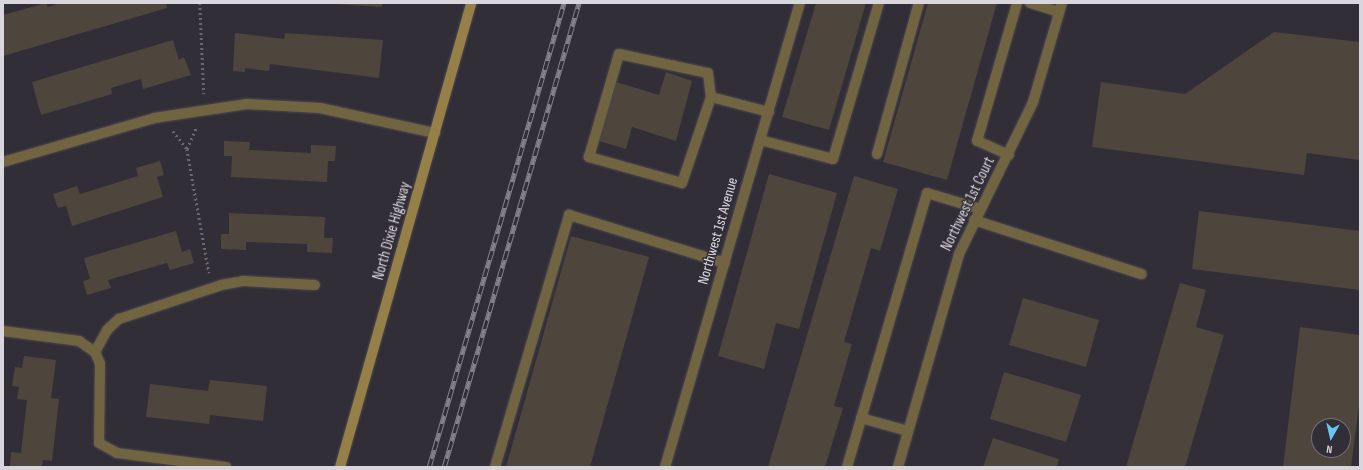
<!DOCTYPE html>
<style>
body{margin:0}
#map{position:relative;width:1363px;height:470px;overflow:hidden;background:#322e37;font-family:"Sofia Sans Condensed",sans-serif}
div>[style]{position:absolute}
.building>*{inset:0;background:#4e453d}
.path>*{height:2.5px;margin-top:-1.25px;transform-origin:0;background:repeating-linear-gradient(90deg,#6b6770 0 2px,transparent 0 5px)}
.roads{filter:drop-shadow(0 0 1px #4d4952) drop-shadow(0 0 1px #4d4952)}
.lane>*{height:10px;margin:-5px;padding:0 5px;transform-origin:5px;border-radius:5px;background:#716441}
.street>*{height:10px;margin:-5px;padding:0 5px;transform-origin:5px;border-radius:5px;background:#716441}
.secondary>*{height:10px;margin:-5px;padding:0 5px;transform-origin:5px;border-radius:5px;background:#968048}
.rail>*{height:4.5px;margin-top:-2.25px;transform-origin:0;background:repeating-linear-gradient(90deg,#322e37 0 9px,#858189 0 18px);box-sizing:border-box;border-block:1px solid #858189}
span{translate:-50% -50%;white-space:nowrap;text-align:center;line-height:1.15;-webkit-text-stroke:3px #322e37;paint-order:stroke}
.street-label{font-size:15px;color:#d9d6dd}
.frame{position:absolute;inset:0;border:4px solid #d9d6dd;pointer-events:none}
.north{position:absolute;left:1311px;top:418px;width:40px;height:40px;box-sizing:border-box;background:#322e37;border:1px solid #757179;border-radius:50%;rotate:188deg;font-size:11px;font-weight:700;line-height:16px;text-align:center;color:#d9d6dd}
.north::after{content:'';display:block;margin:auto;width:14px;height:18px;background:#69c4f0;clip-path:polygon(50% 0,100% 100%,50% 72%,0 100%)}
</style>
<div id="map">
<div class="building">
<i style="clip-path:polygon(46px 3px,48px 7px,60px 3px,166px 3px,167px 8px,3px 56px,3px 15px)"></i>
<i style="clip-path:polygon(320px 3px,382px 3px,382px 7px)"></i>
<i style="clip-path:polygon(816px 3px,866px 3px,829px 130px,782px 117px)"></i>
<i style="clip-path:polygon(928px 3px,997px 3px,947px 180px,883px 162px)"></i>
<i style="clip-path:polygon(1274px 32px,1360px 42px,1360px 160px,1307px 153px,1304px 175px,1092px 147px,1101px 82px,1185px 94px)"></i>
<i style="clip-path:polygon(235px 33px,284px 39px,285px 33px,383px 40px,379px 78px,270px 64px,269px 71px,245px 68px,245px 72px,233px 71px)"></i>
<i style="clip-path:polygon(173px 40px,179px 60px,184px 57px,191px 75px,143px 89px,141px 79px,111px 88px,112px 94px,41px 115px,32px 82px)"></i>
<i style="clip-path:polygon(666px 72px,692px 81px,676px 141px,632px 127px,626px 149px,599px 141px,616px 82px,659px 95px)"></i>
<i style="clip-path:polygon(224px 141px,250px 142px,249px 150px,311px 153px,311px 145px,336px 146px,335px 161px,328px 161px,327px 182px,231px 177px,232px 156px,224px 156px)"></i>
<i style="clip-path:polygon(160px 161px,164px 175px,157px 177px,163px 197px,72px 226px,66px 206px,58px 208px,53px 194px,77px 186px,80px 194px,138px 176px,136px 168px)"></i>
<i style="clip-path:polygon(769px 174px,837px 193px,799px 329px,776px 323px,764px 369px,718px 356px)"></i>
<i style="clip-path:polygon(854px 176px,898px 189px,880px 251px,871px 248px,844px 342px,852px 344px,834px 406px,843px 408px,825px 467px,768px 467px)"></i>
<i style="clip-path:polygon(1199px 211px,1360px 231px,1360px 290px,1192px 269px)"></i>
<i style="clip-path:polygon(229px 213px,325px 217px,324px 238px,333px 238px,332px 253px,307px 252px,307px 244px,246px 242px,246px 250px,221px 249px,221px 234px,229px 234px)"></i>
<i style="clip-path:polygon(176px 231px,182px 252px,190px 249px,194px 263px,170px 270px,167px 263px,108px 280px,111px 288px,87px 295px,83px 281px,90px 279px,84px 258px)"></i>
<i style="clip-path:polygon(571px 236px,649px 257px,590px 467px,506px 467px)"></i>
<i style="clip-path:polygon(1180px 283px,1206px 290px,1196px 327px,1224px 335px,1185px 467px,1126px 467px)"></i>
<i style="clip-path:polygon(1023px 298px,1099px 320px,1086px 367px,1009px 345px)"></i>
<i style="clip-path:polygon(evenodd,1300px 327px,1360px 335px,1360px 398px,1351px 467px,1283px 467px,1300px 327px,1319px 426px,1343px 426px,1343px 450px,1319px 450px,1319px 426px)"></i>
<i style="clip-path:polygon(24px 356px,56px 360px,51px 398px,59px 399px,52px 461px,43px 460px,42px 467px,10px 467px,11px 452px,21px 453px,27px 400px,17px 399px,19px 387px,12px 386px,15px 367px,22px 368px)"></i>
<i style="clip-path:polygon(1004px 372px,1081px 395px,1066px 442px,990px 419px)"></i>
<i style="clip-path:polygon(210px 380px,267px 386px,263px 421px,210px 415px,209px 424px,146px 417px,150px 384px,208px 391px)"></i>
<i style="clip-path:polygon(993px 438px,1059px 459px,1057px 467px,983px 467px)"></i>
</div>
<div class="path">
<i style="left:200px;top:3px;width:91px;rotate:87.5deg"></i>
<i style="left:173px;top:131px;width:23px;rotate:52deg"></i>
<i style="left:187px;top:149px;width:23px;rotate:-67deg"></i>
<i style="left:187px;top:149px;width:126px;rotate:79.9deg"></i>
</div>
<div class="roads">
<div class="lane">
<i style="left:1030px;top:3px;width:30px;rotate:17deg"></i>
<i style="left:711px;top:97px;width:91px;rotate:108.6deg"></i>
<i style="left:682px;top:183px;width:97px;rotate:-164.4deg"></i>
<i style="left:589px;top:157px;width:107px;rotate:-73.8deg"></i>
<i style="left:619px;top:54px;width:91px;rotate:12.1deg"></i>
<i style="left:708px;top:73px;width:24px;rotate:83deg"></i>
<i style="left:711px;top:97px;width:60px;rotate:14.5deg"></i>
<i style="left:760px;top:140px;width:75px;rotate:14.6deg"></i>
<i style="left:833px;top:159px;width:163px;rotate:-73.6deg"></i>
<i style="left:877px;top:154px;width:157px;rotate:-74.5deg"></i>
<i style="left:1009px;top:155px;width:35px;rotate:-156deg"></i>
<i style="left:977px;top:141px;width:144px;rotate:-73.8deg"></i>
<i style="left:3px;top:162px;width:157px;rotate:-16.2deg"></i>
<i style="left:154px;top:118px;width:94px;rotate:-8.6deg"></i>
<i style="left:247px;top:104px;width:73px;rotate:3.1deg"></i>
<i style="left:320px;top:108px;width:118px;rotate:12.3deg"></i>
<i style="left:974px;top:220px;width:176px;rotate:17.9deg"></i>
<i style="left:3px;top:331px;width:77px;rotate:7.5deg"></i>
<i style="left:79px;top:341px;width:19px;rotate:35deg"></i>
<i style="left:95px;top:352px;width:13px;rotate:67deg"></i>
<i style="left:100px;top:364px;width:79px;rotate:90.7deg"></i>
<i style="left:99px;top:443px;width:21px;rotate:29deg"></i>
<i style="left:117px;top:453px;width:110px;rotate:7.3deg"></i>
<i style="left:95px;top:352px;width:25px;rotate:-61deg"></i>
<i style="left:107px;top:330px;width:16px;rotate:-43deg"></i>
<i style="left:119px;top:319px;width:108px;rotate:-18.4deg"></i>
<i style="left:221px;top:285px;width:22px;rotate:-10deg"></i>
<i style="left:243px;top:281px;width:72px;rotate:3.2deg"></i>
<i style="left:861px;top:418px;width:49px;rotate:15.5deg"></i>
<i style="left:495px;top:467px;width:263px;rotate:-73.6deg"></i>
<i style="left:569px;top:215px;width:163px;rotate:17.1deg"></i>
<i style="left:847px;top:467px;width:285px;rotate:-73.7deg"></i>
<i style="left:927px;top:193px;width:55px;rotate:16.8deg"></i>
</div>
<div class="street">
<i style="left:665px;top:467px;width:483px;rotate:-73.8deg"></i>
<i style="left:898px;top:467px;width:222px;rotate:-74deg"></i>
<i style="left:959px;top:254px;width:169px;rotate:-64deg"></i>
<i style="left:1033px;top:102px;width:103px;rotate:-73.7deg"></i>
</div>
<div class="secondary">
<i style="left:340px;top:467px;width:482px;rotate:-74.2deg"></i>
</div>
</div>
<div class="rail">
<i style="left:429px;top:467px;width:483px;rotate:-73.8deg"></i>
<i style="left:444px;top:467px;width:483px;rotate:-73.8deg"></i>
</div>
<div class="street-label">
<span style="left:968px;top:204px;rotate:-64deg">Northwest 1st Court</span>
<span style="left:392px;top:231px;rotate:-74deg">North Dixie Highway</span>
<span style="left:718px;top:231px;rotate:-74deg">Northwest 1st Avenue</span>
</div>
<div class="frame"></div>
<div class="north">N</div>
</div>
